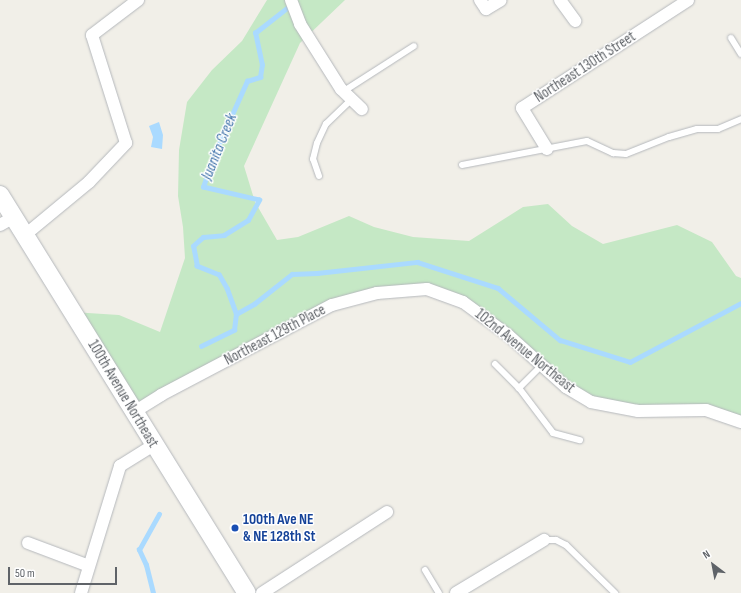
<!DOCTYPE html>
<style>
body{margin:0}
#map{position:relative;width:741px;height:593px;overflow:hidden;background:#f1efe8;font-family:"Sofia Sans Condensed",sans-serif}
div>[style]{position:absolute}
.green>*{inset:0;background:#c5e8c5}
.water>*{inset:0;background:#aadaff}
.stream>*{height:4.5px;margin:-2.25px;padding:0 2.25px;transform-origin:2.25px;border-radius:2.25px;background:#aadaff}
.roads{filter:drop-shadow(0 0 1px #b5b8bc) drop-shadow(0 0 1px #b5b8bc)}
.lane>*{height:6px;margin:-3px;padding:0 3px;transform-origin:3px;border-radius:3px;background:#fff}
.street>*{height:12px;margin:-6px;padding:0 6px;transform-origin:6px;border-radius:6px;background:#fff}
.secondary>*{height:18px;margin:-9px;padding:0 9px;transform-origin:9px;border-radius:9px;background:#fff}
.dots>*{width:11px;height:11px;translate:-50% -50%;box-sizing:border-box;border:2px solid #fff;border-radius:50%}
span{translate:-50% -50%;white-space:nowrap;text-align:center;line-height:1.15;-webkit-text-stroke:3px #fff;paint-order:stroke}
.street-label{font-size:15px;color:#5f6368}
.transit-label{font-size:15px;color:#164399;font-weight:700}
.left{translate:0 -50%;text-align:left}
.water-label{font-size:16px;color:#4174aa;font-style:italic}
.north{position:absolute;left:693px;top:545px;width:40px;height:40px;-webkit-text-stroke:3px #fff;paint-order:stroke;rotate:328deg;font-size:11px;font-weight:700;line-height:16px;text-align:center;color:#5f6368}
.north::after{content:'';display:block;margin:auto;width:14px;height:18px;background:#5f6368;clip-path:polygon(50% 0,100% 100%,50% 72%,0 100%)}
.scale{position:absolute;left:8px;top:567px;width:109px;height:18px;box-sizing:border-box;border:2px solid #5f6368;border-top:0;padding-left:5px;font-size:12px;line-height:14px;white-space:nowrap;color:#5f6368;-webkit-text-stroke:3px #fff;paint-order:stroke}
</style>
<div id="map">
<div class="green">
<i style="clip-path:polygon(267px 0,345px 0,300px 43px,244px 166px,255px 202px,277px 240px,298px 237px,349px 216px,374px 227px,413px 237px,469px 241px,523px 207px,548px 204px,572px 226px,603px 244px,677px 225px,712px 242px,736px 276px,741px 278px,741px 422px,706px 410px,591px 402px,463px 302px,427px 289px,332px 305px,134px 412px,72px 312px,119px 315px,160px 332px,185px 258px,183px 227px,178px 196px,179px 150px,187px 102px,212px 70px,242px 41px)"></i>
</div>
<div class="water">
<i style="clip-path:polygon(159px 122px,163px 135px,162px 149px,151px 147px,153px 137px,149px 126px)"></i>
</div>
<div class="stream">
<i style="left:236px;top:314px;width:21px;rotate:-29deg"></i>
<i style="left:254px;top:304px;width:48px;rotate:-38.3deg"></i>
<i style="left:292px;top:274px;width:25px;rotate:-2deg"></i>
<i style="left:317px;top:273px;width:101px;rotate:-6.3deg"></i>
<i style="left:417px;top:262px;width:85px;rotate:17.8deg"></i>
<i style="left:498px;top:288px;width:81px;rotate:40deg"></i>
<i style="left:560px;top:340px;width:73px;rotate:17.4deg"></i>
<i style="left:630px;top:362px;width:126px;rotate:-28deg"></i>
<i style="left:201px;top:346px;width:37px;rotate:-26deg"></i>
<i style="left:234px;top:330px;width:16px;rotate:-83deg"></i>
<i style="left:236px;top:314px;width:27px;rotate:-110deg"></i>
<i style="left:227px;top:289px;width:16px;rotate:-120deg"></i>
<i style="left:219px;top:275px;width:24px;rotate:-158deg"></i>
<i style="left:197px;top:266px;width:20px;rotate:-101deg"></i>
<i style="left:193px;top:246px;width:13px;rotate:-42deg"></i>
<i style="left:203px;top:237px;width:21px;rotate:-5deg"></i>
<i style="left:224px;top:235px;width:28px;rotate:-32deg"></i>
<i style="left:248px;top:220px;width:23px;rotate:-61deg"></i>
<i style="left:259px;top:200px;width:57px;rotate:-166.9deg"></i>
<i style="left:203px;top:187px;width:34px;rotate:-71deg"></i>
<i style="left:214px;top:155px;width:81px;rotate:-66deg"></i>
<i style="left:247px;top:81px;width:14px;rotate:-17deg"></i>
<i style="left:260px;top:77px;width:12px;rotate:-81deg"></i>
<i style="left:262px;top:65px;width:33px;rotate:-102deg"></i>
<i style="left:255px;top:33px;width:47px;rotate:-38.1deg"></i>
<i style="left:153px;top:593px;width:29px;rotate:-104deg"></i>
<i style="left:146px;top:565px;width:17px;rotate:-115deg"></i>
<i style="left:139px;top:550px;width:41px;rotate:-60.9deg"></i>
</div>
<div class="roads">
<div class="lane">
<i style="left:731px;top:38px;width:19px;rotate:58deg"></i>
<i style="left:344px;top:91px;width:83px;rotate:-32.7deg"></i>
<i style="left:462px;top:165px;width:127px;rotate:-10.9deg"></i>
<i style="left:587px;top:141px;width:29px;rotate:25deg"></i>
<i style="left:613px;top:153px;width:13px;rotate:4deg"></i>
<i style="left:626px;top:154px;width:46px;rotate:-21.6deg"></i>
<i style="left:669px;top:137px;width:29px;rotate:-16deg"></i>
<i style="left:697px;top:129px;width:21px"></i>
<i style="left:718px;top:129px;width:25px;rotate:-23deg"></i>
<i style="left:319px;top:176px;width:18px;rotate:-109deg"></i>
<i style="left:313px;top:159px;width:16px;rotate:-76deg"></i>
<i style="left:317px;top:143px;width:21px;rotate:-65deg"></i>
<i style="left:326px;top:124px;width:36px;rotate:-44deg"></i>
<i style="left:495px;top:364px;width:34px;rotate:45deg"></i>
<i style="left:542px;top:365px;width:33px;rotate:135deg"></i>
<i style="left:519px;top:388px;width:56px;rotate:52.9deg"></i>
<i style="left:553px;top:433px;width:28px;rotate:15deg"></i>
<i style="left:544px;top:540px;width:12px"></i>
<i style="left:556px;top:540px;width:11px;rotate:27deg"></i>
<i style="left:566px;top:545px;width:69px;rotate:44.4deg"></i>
<i style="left:425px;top:570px;width:27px;rotate:59deg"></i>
</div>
<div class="street">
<i style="left:291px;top:0;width:26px;rotate:69deg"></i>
<i style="left:300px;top:24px;width:77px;rotate:57.8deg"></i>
<i style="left:341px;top:89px;width:29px;rotate:44deg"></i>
<i style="left:480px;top:0;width:11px;rotate:56deg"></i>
<i style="left:486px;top:9px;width:17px;rotate:-31deg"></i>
<i style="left:560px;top:0;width:26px;rotate:54deg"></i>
<i style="left:547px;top:149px;width:48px;rotate:-121.4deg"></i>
<i style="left:522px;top:108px;width:198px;rotate:-33deg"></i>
<i style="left:0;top:225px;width:16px;rotate:-30deg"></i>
<i style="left:25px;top:235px;width:83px;rotate:-39.6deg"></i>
<i style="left:89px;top:182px;width:54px;rotate:-46.5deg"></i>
<i style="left:126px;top:143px;width:113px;rotate:-107.5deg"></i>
<i style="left:92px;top:35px;width:58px;rotate:-37.3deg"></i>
<i style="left:134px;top:412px;width:32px;rotate:-32deg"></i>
<i style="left:161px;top:395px;width:193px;rotate:-27.8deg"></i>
<i style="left:332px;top:305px;width:47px;rotate:-14.9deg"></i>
<i style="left:377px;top:293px;width:50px;rotate:-4.6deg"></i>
<i style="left:427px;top:289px;width:38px;rotate:20deg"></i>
<i style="left:463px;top:302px;width:56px;rotate:36.3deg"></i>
<i style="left:508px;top:335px;width:78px;rotate:41.9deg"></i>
<i style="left:566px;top:387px;width:29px;rotate:31deg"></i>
<i style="left:591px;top:402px;width:48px;rotate:10.8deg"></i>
<i style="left:638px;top:411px;width:68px;rotate:-0.8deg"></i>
<i style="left:706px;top:410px;width:37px;rotate:19deg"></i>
<i style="left:28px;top:543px;width:65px;rotate:20.7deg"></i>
<i style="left:81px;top:593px;width:133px;rotate:-72.9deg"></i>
<i style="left:120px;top:466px;width:40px;rotate:-32deg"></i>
<i style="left:262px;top:593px;width:149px;rotate:-32.9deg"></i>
<i style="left:456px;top:593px;width:103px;rotate:-31.1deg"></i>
</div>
<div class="secondary">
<i style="left:0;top:195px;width:468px;rotate:58.2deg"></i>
</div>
</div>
<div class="dots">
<i style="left:235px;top:528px;background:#1a4fb4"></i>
</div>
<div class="street-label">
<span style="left:585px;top:67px;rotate:-33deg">Northeast 130th Street</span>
<span style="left:275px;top:335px;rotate:-28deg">Northeast 129th Place</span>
<span style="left:525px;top:351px;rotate:39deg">102nd Avenue Northeast</span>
<span style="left:123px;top:394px;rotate:59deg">100th Avenue Northeast</span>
</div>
<div class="transit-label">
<span class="left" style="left:243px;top:528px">100th Ave NE<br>&amp; NE 128th St</span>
</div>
<div class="water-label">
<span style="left:220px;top:147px;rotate:-68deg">Juanita Creek</span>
</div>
<div class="north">N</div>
<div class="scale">50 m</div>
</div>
